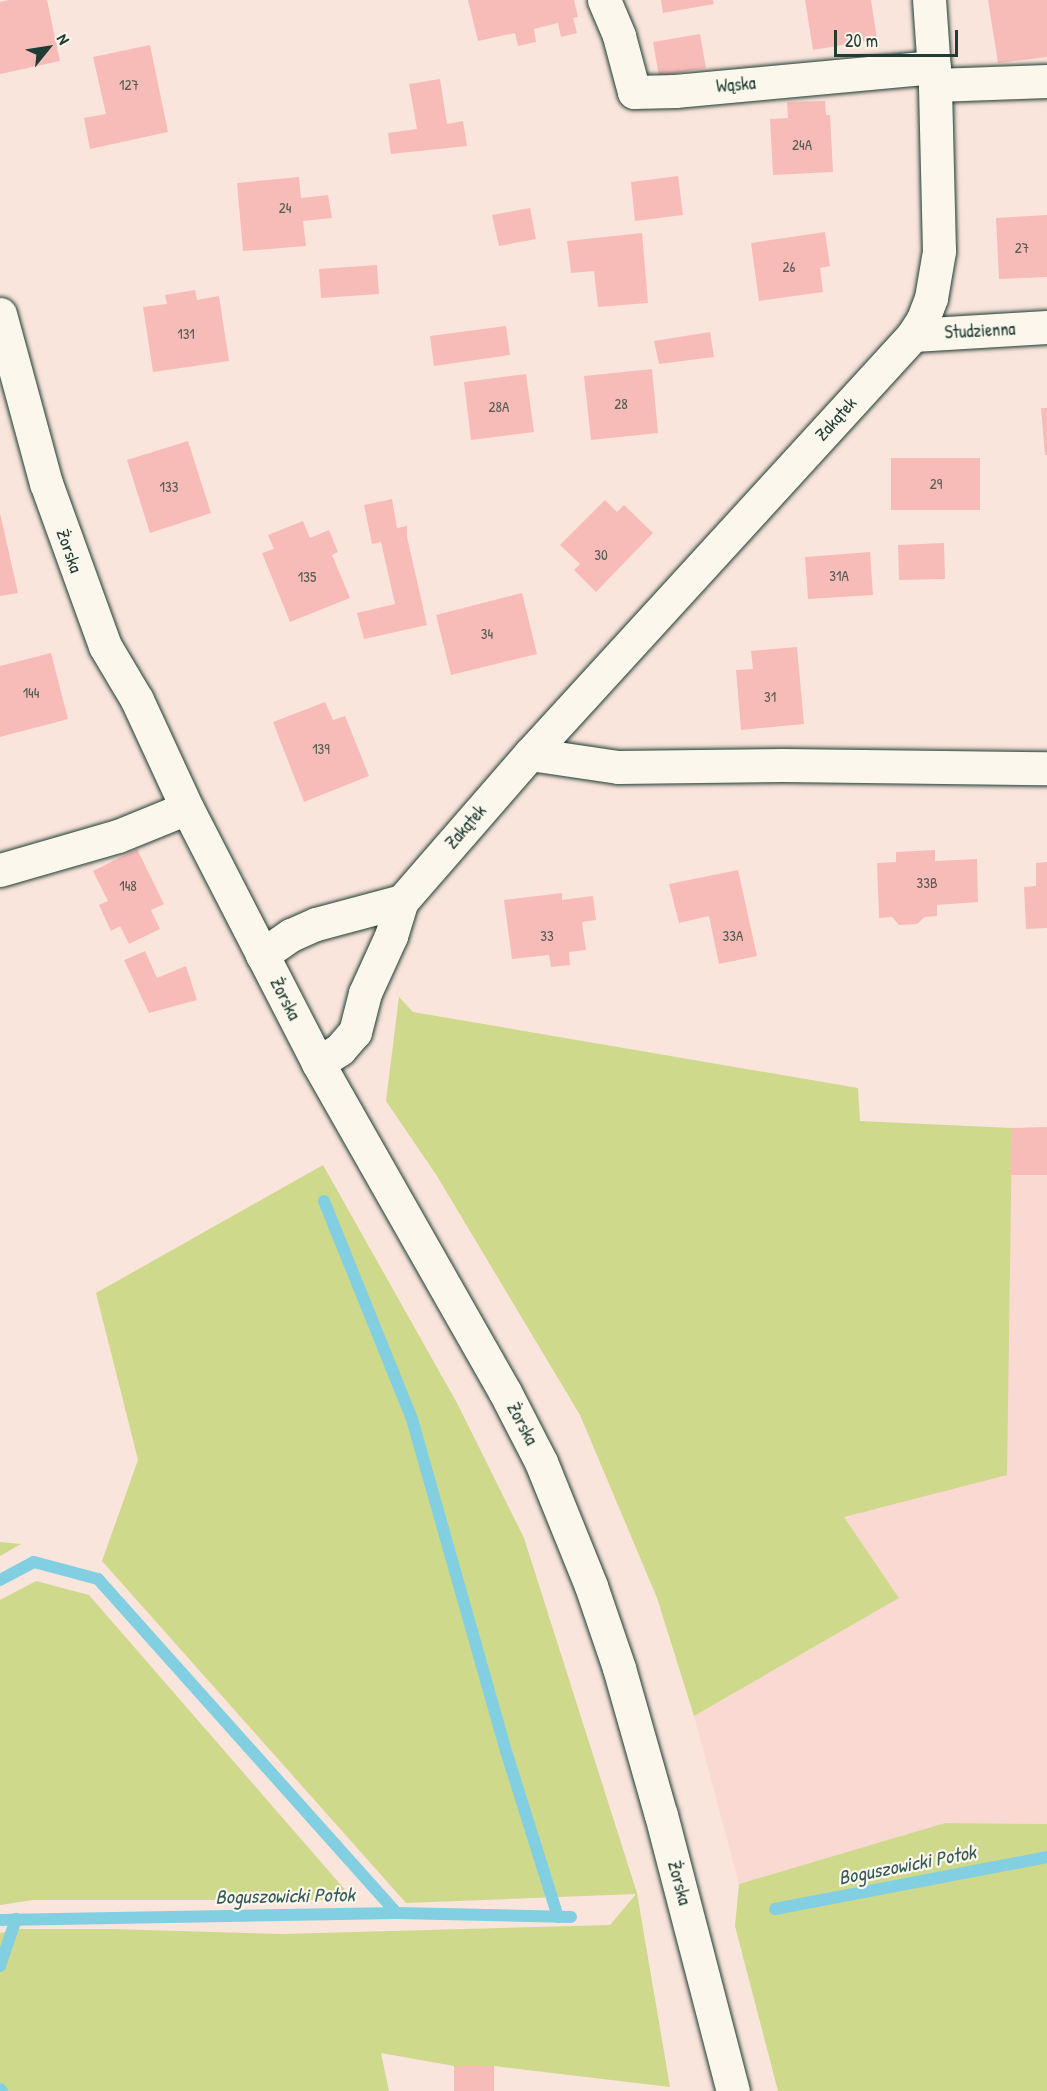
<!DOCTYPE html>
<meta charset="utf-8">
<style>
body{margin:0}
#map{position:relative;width:1047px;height:2091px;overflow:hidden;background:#fae5dc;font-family:"Patrick Hand",sans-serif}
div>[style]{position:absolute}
.built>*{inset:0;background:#f9d9d1}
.green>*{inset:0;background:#ced98c}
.stream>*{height:12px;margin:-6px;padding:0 6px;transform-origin:6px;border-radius:6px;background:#82cfe1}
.building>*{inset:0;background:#f8bcb8}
.roads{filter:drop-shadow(0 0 2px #1f3d34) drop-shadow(0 0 2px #1f3d34)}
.minor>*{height:33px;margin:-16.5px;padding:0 16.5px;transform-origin:16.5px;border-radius:16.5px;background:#fbf7ec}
span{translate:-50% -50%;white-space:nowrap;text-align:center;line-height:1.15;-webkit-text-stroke:4.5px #fbf7ec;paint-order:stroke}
.number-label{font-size:15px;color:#555d55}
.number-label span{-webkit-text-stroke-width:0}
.street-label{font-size:18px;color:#1f3d34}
.water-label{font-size:20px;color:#335a57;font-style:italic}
.north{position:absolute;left:18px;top:18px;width:60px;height:60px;-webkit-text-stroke:4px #fbf7ec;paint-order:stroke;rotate:60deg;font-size:16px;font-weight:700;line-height:24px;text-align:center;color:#1f3d34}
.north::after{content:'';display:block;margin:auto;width:21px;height:27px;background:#1f3d34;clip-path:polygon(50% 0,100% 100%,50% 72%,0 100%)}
.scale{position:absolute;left:834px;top:30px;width:124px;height:27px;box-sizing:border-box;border:3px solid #1f3d34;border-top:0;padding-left:8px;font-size:18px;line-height:21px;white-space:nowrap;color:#1f3d34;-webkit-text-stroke:4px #fbf7ec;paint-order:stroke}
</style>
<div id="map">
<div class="built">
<i style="clip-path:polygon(1047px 1127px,1047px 1824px,945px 1823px,739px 1884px,694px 1716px,899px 1598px,844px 1517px,1010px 1175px,1012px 1128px)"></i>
</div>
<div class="green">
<i style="clip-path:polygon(399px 997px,413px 1012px,858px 1088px,860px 1121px,1012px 1128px,1007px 1475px,844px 1517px,899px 1598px,694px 1716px,657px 1598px,580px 1415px,437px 1176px,386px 1101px)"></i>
<i style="clip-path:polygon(323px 1165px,457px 1403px,524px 1538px,637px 1893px,670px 2087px,494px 2066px,454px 2066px,381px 2053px,389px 2091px,0 2091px,0 1933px,20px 1929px,111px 1929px,282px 1934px,610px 1925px,636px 1894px,406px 1903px,102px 1561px,138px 1460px,96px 1293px)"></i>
<i style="clip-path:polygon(0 1542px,21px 1544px,0 1556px)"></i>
<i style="clip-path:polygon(36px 1581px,89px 1595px,354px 1900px,33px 1900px,0 1905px,0 1600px)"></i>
<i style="clip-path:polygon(945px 1823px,1047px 1824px,1047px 2091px,778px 2091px,735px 1926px,739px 1884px)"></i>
</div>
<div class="stream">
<i style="left:324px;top:1201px;width:235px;rotate:68deg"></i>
<i style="left:412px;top:1419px;width:345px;rotate:74.2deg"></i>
<i style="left:506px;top:1751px;width:174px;rotate:72.6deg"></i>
<i style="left:0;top:1580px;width:38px;rotate:-28deg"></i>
<i style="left:34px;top:1562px;width:66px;rotate:14.9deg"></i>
<i style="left:98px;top:1579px;width:448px;rotate:48.2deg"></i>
<i style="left:775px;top:1909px;width:277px;rotate:-10.8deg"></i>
<i style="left:0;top:1920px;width:397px;rotate:-1deg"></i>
<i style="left:397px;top:1913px;width:174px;rotate:1.3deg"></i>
<i style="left:0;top:1966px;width:50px;rotate:-71.2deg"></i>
<i style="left:0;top:2089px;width:3px;rotate:45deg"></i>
</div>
<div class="building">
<i style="clip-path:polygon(9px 0,47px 0,60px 61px,0 74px,0 2px)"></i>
<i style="clip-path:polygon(468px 0,574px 0,578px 17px,573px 18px,577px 33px,561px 37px,558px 23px,534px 29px,536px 42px,518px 46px,515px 33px,478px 41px)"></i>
<i style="clip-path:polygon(661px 0,713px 0,714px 4px,663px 13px)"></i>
<i style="clip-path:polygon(805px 0,871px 0,877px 39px,813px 50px)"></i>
<i style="clip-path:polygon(988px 0,1047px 0,1047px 57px,998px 63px)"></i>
<i style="clip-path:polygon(700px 34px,706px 68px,659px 76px,653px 42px)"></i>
<i style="clip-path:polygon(150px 45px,168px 132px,90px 149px,84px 118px,106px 114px,93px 57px)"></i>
<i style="clip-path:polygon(440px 79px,447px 124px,463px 121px,467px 146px,391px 154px,388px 133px,417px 129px,409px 84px)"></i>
<i style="clip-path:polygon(825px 101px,826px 115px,830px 115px,833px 172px,773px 175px,770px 119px,788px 118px,787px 102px)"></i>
<i style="clip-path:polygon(678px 176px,683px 215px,635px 221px,631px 182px)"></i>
<i style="clip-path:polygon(299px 177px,301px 198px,328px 195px,332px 218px,303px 221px,306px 246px,243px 251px,237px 183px)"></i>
<i style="clip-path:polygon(530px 208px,536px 239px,499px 246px,492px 215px)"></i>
<i style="clip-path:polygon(1047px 215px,1047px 277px,999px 279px,996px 218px)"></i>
<i style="clip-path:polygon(825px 232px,830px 266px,820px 268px,823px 292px,759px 301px,751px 243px)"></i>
<i style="clip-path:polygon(642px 233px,648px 303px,598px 307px,594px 271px,571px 273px,567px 241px)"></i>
<i style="clip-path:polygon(377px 265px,379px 294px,321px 298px,319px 269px)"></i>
<i style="clip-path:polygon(195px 290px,197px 300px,219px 296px,229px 361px,153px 372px,143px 307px,167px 304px,165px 295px)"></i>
<i style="clip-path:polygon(506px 326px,510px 355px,434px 366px,430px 336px)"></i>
<i style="clip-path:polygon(710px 332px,714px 357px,659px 364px,654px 341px)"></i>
<i style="clip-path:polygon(652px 369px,658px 433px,591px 440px,584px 376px)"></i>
<i style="clip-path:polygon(526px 374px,534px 432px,471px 440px,464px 382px)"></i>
<i style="clip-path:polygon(1041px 408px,1047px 408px,1047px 455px,1045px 455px)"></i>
<i style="clip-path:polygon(188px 441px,211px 513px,150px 533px,127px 460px)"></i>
<i style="clip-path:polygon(891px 458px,980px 458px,980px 510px,891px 510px)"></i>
<i style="clip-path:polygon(392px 499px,397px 528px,407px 526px,407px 537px,427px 625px,364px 639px,357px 613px,395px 604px,381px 542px,372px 544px,364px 505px)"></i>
<i style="clip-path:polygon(605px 500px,617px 512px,624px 505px,653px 533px,596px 592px,574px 570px,580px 564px,560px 545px)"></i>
<i style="clip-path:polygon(0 513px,18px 593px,0 596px)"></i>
<i style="clip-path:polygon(303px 521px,310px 538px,329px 530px,338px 552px,332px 555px,350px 598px,290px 622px,262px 553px,274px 549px,268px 535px)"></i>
<i style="clip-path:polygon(944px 543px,945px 579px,899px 580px,898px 545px)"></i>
<i style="clip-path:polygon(870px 552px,873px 595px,808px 599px,805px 557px)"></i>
<i style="clip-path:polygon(522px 593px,537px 654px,451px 675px,436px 615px)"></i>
<i style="clip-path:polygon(797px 647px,804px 724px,741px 730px,736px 670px,753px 669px,751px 651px)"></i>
<i style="clip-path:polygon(51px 653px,68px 719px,0 737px,0 666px)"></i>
<i style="clip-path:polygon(325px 702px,333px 720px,345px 716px,369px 776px,304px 802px,273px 722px)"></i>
<i style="clip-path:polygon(137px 849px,164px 904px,151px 910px,160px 929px,129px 944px,120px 926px,111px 931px,99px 905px,108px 901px,93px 871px)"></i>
<i style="clip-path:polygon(935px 850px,935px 861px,977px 859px,978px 902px,937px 905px,937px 916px,925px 917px,917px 924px,899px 925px,892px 917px,879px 918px,877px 863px,896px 862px,896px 852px)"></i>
<i style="clip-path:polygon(1047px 862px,1047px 928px,1026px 929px,1024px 887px,1036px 886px,1036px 863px)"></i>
<i style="clip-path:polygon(738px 870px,757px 956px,719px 964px,709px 916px,679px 923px,669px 884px)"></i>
<i style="clip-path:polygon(562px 893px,562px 900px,593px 896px,596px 920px,582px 922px,586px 950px,569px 952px,570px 965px,551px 967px,549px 955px,512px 959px,504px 900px)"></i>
<i style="clip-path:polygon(145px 951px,157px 978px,186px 966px,197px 1000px,149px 1013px,124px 960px)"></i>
<i style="clip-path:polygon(1047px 1127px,1047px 1175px,1010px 1175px,1012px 1128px)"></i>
<i style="clip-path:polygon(454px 2066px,494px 2066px,494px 2091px,454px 2091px)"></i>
</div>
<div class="roads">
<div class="minor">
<i style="left:604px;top:0;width:39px;rotate:67deg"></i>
<i style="left:619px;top:36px;width:58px;rotate:75deg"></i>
<i style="left:634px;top:92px;width:41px;rotate:-1.4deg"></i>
<i style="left:675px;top:91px;width:260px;rotate:-5.3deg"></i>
<i style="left:935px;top:85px;width:112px;rotate:-2deg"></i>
<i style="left:0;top:314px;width:175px;rotate:74.8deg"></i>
<i style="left:46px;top:483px;width:173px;rotate:70.1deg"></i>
<i style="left:105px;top:646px;width:63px;rotate:59.3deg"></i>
<i style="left:137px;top:700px;width:119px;rotate:65.2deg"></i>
<i style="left:187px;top:808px;width:287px;rotate:62.8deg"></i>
<i style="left:318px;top:1063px;width:378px;rotate:60.4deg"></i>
<i style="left:505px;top:1392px;width:79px;rotate:62.8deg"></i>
<i style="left:541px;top:1462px;width:134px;rotate:68deg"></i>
<i style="left:591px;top:1586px;width:87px;rotate:71.1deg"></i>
<i style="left:619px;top:1668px;width:153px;rotate:74.1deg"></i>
<i style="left:661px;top:1815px;width:285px;rotate:75.4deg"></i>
<i style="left:913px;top:335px;width:134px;rotate:-3.4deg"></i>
<i style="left:530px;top:754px;width:89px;rotate:8.4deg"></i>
<i style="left:618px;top:767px;width:165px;rotate:-0.7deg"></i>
<i style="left:783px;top:765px;width:264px;rotate:0.7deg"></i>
<i style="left:0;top:870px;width:123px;rotate:-16.1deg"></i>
<i style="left:118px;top:836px;width:74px;rotate:-22.1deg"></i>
<i style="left:262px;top:955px;width:35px;rotate:-35deg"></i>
<i style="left:291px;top:935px;width:27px;rotate:-24deg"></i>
<i style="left:316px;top:924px;width:89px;rotate:-15deg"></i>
<i style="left:318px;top:1063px;width:26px;rotate:-32deg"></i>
<i style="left:340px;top:1049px;width:23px;rotate:-49deg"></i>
<i style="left:355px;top:1032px;width:40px;rotate:-75.6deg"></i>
<i style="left:365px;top:993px;width:63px;rotate:-65.5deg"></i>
<i style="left:391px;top:936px;width:37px;rotate:-73deg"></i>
<i style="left:402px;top:901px;width:195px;rotate:-49deg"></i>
<i style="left:530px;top:754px;width:568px;rotate:-47.57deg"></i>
<i style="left:913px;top:335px;width:19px;rotate:-58deg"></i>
<i style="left:923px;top:319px;width:22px;rotate:-69deg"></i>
<i style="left:931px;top:298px;width:48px;rotate:-80.3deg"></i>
<i style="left:939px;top:251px;width:166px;rotate:-91.4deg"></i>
<i style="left:935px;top:85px;width:85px;rotate:-94deg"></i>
</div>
</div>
<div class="number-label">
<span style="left:129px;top:85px">127</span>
<span style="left:802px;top:145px">24A</span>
<span style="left:285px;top:208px">24</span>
<span style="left:1022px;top:248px">27</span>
<span style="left:789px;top:267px">26</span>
<span style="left:186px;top:334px">131</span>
<span style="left:621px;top:404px">28</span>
<span style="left:499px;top:407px">28A</span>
<span style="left:936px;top:484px">29</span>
<span style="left:169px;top:487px">133</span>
<span style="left:601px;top:555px">30</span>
<span style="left:839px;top:576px">31A</span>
<span style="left:307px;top:577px">135</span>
<span style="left:487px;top:634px">34</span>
<span style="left:31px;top:693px">144</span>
<span style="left:770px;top:697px">31</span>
<span style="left:321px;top:749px">139</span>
<span style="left:927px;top:883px">33B</span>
<span style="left:128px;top:886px">148</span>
<span style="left:547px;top:936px">33</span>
<span style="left:733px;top:936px">33A</span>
</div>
<div class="street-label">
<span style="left:736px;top:85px;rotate:-5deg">Wąska</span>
<span style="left:980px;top:331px;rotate:-3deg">Studzienna</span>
<span style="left:836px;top:419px;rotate:-48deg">Zakątek</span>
<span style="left:69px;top:551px;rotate:71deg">Żorska</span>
<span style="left:466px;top:827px;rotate:-49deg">Zakątek</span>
<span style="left:285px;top:999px;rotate:63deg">Żorska</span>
<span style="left:522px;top:1424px;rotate:62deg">Żorska</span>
<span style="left:679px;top:1883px;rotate:75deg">Żorska</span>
</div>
<div class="water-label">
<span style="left:907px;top:1864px;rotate:-11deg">Boguszowicki Potok</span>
<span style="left:285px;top:1895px;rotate:-1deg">Boguszowicki Potok</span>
</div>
<div class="north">N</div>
<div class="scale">20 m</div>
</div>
